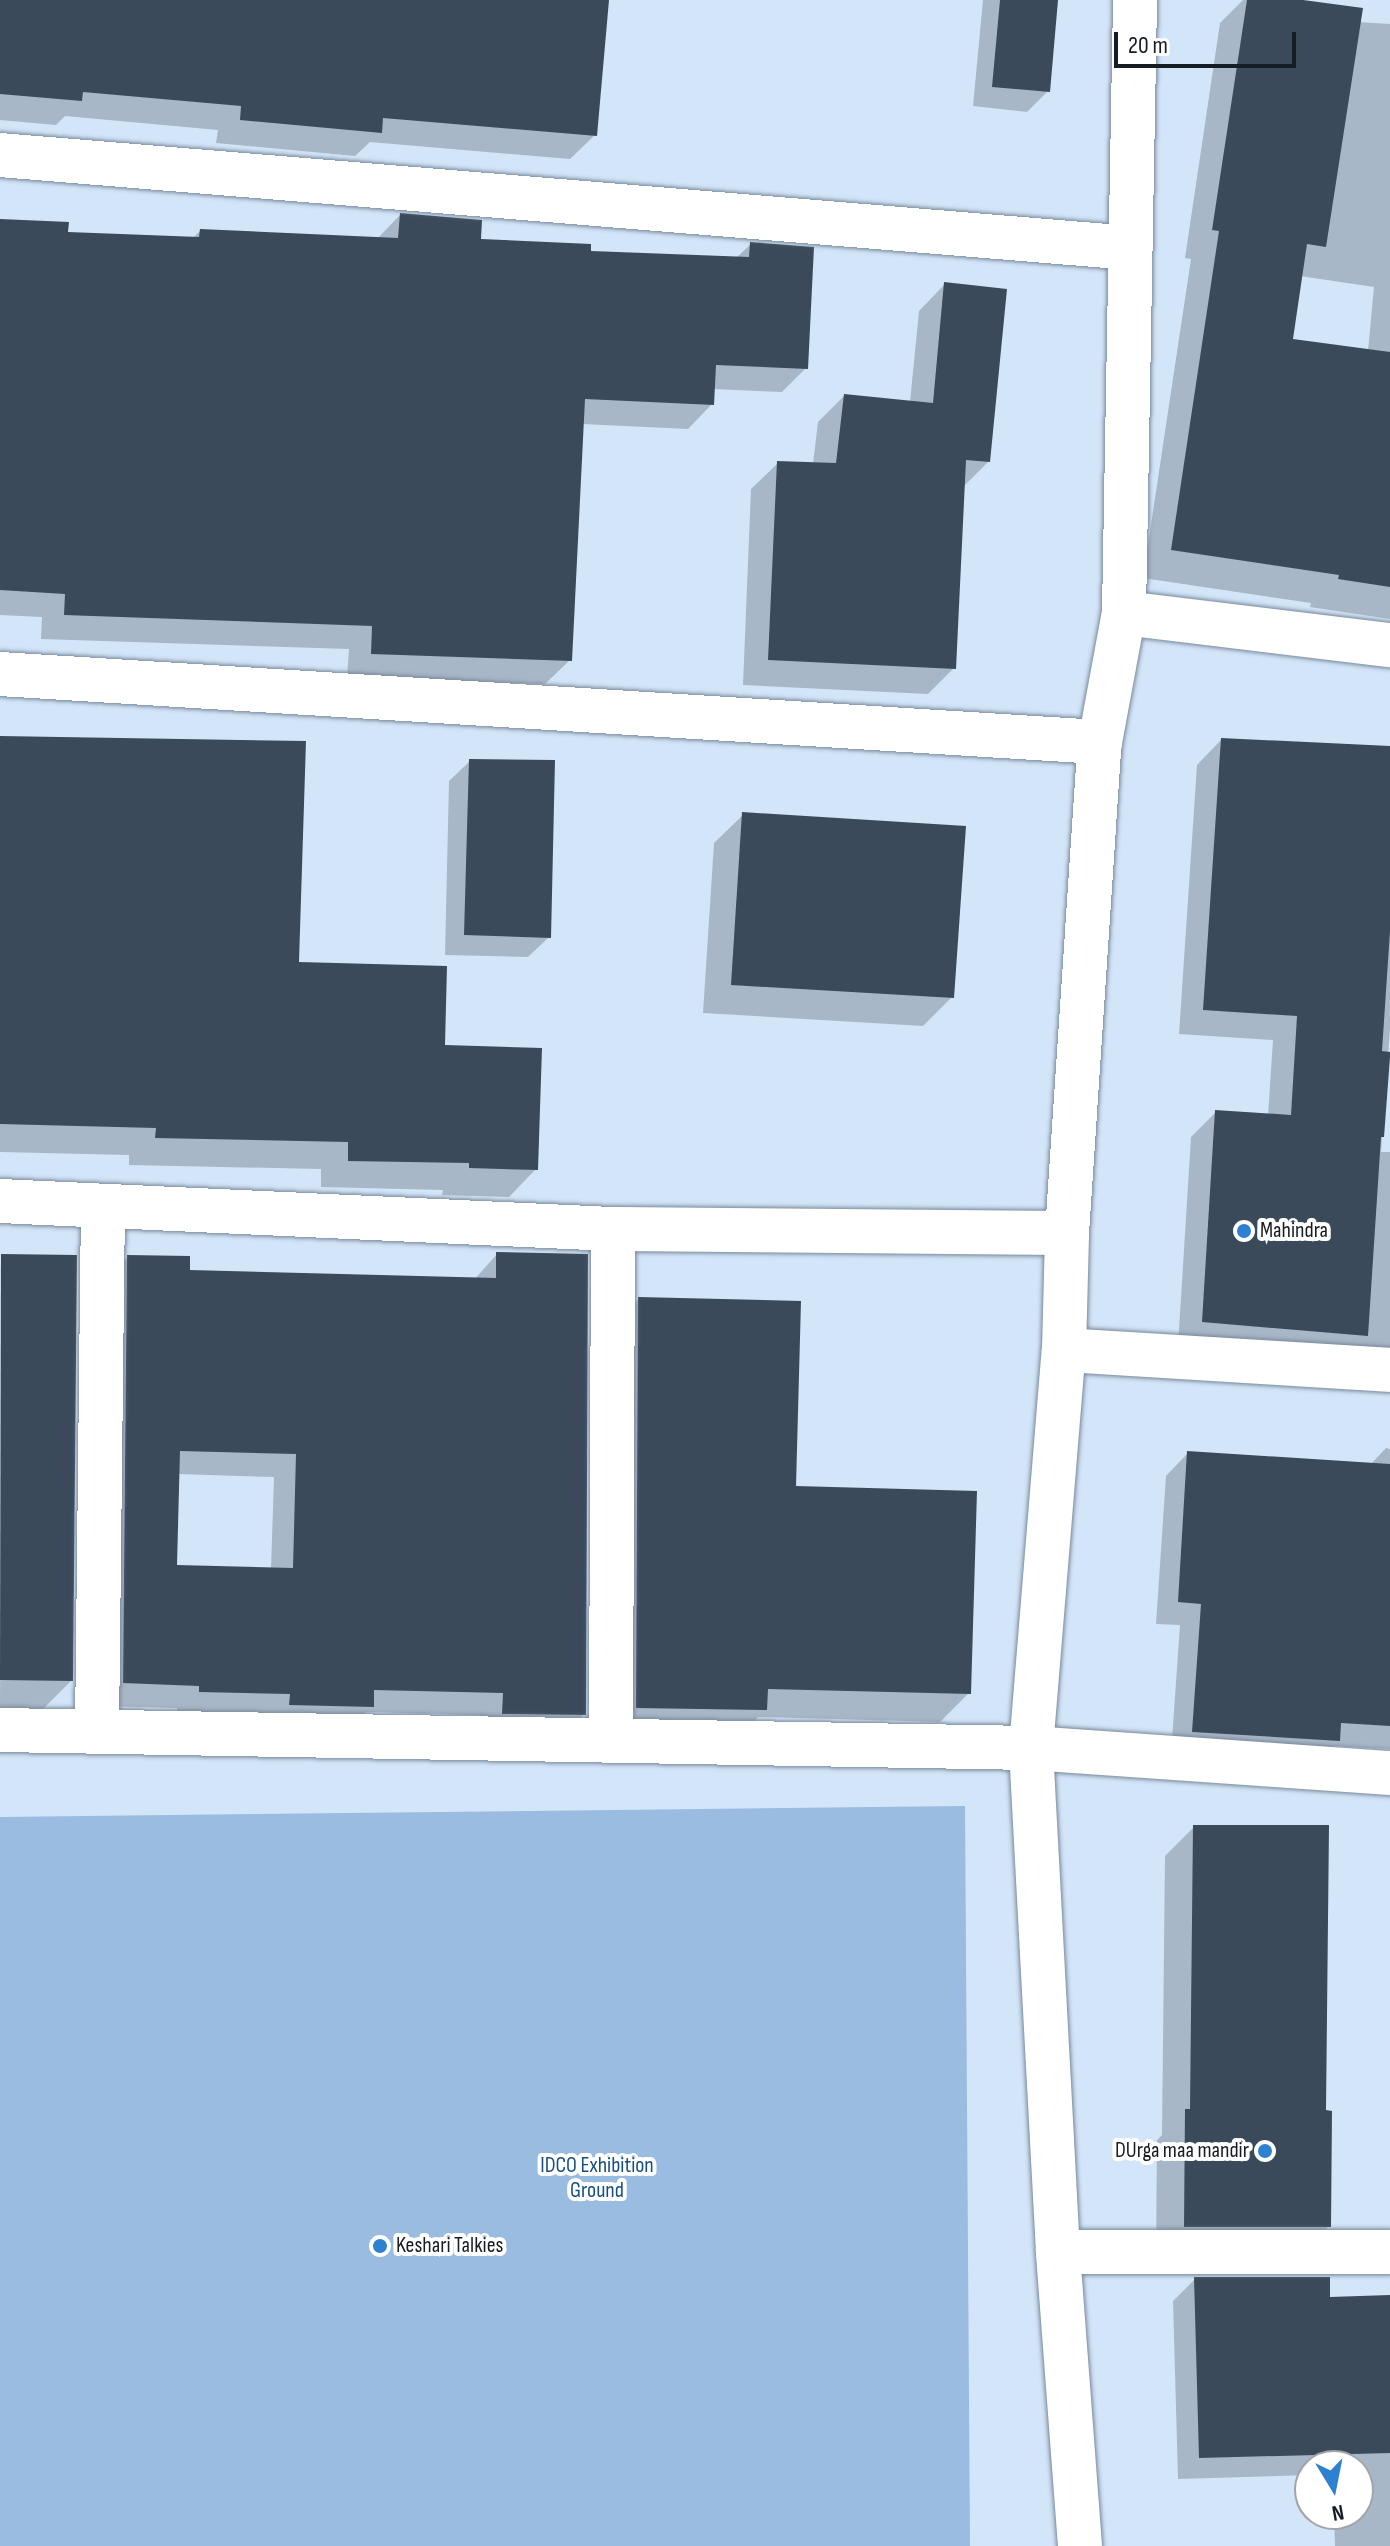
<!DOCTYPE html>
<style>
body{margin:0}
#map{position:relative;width:1390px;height:2546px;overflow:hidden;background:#d3e5f9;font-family:"Sofia Sans Condensed",sans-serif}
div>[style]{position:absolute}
.green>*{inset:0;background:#9abce0}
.shadow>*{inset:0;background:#0003}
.building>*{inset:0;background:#3b4a5a}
.roads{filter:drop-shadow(0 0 2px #79899b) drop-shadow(0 0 2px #79899b)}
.minor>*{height:44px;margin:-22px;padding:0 22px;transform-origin:22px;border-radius:22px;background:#fff}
.dots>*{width:22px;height:22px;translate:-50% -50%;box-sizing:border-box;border:4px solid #fff;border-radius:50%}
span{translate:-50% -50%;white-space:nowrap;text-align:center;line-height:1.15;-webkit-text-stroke:8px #fff;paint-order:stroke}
.poi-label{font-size:22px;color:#161c23}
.left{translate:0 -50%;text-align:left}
.right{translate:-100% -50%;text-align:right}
.park-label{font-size:22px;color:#164e82}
.north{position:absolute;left:1294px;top:2450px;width:80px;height:80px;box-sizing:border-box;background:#fff;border:2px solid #a2a4a7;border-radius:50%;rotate:170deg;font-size:22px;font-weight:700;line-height:32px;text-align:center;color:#161c23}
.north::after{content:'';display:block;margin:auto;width:28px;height:36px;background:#2e81d0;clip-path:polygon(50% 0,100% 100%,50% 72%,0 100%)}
.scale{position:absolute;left:1114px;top:32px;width:182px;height:36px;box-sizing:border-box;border:4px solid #161c23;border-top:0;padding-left:10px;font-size:24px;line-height:28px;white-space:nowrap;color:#161c23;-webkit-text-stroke:6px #fff;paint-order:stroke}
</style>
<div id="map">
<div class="green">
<i style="clip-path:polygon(965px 1806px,970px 2546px,0 2546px,0 1817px)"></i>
</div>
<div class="shadow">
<i style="clip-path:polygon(0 0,596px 0,595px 135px,570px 159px,370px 142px,355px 156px,216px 143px,218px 130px,65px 116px,56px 125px,0 120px)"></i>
<i style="clip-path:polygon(983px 0,1056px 0,1048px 91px,1027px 112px,973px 106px)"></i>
<i style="clip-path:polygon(evenodd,1243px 0,1289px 0,1358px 22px,1390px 24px,1390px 619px,1310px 607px,1311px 603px,1143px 578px,1191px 259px,1185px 258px,1220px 23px,1243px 0,1300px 276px,1374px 287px,1368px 351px,1290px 340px,1300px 276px)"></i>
<i style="clip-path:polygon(400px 215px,479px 241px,589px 253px,736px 258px,751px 244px,806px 368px,782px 392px,713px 389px,712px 404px,688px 429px,582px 424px,570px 660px,545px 684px,347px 677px,349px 649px,41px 639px,42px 617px,0 615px,0 221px,66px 234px,192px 239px,200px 231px,377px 239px)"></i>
<i style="clip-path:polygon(945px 284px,988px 462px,963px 487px,954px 668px,928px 694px,743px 685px,751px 489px,778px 463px,813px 464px,818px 422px,844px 396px,910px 402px,919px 311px)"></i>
<i style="clip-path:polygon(0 737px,297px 964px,443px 1047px,536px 1169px,509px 1197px,442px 1195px,443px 1190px,321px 1187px,321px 1169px,129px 1165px,129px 1155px,0 1152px)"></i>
<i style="clip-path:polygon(1221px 740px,1390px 749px,1390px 1029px,1381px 1152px,1390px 1152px,1390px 1361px,1178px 1346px,1191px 1137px,1216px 1112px,1268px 1116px,1273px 1040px,1179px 1034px,1197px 765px)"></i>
<i style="clip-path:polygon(470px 761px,549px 937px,528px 957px,445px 955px,449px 781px)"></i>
<i style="clip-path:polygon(743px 815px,952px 997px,923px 1026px,703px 1013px,714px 843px)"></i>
<i style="clip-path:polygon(evenodd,497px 1254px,584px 1714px,561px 1738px,480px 1736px,480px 1715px,366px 1712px,349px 1729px,177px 1715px,177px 1708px,100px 1706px,105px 1280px,128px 1257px,187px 1272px,474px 1280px,497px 1254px,177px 1474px,274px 1477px,271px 1569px,175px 1567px,177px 1474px)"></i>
<i style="clip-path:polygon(2px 1256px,71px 1681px,42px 1710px,0 1709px)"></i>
<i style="clip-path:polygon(639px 1299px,969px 1693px,940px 1722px,758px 1717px,737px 1739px,608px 1736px,610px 1328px)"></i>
<i style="clip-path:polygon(1386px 1448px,1390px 1449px,1390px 1749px,1333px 1746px,1316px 1763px,1171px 1754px,1180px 1625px,1156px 1624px,1166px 1476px,1188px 1453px,1370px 1465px)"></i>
<i style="clip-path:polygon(1194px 1827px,1324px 2112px,1329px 2226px,1300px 2255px,1156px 2255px,1157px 2140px,1162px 2135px,1165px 1856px)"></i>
<i style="clip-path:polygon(1195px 2279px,1328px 2299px,1390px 2297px,1390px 2546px,1335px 2546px,1334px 2514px,1358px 2514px,1358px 2466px,1310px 2466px,1310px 2475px,1178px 2479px,1173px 2301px)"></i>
</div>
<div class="building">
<i style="clip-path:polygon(0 0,609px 0,597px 136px,383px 118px,382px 133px,240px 120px,241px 106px,83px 92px,82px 101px,0 94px)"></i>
<i style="clip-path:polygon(1000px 0,1058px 0,1050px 92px,992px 87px)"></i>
<i style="clip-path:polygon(1247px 0,1303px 0,1363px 8px,1326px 247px,1307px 244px,1293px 339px,1390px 352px,1390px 587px,1338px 579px,1339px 575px,1171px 550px,1219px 231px,1212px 230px)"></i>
<i style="clip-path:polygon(400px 213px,482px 220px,481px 239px,591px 244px,591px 251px,749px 257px,750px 242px,814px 247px,808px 369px,716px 365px,714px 405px,585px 399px,572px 661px,371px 654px,372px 626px,64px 615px,65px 594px,0 590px,0 219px,69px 222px,68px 232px,199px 237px,200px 229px,398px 238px)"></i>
<i style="clip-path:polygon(944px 282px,1007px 289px,990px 462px,966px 460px,956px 669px,768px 660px,777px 461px,836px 463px,844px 394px,933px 403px)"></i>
<i style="clip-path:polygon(0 736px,306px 741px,299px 962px,447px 966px,445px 1045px,542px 1048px,538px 1170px,469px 1168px,469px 1163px,348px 1161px,348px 1142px,155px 1138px,156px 1128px,0 1124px)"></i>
<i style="clip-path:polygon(1221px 738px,1390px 746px,1390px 931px,1382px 1051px,1390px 1052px,1390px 1057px,1384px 1137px,1381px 1137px,1368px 1336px,1202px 1322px,1215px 1110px,1291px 1115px,1297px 1016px,1203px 1010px)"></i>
<i style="clip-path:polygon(469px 759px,555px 760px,551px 938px,464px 935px)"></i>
<i style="clip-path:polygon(742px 812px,966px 826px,954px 998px,731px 985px)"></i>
<i style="clip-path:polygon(evenodd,496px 1252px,588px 1254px,586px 1715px,502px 1714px,503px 1693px,374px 1690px,374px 1707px,289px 1705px,290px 1694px,199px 1692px,199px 1686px,123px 1683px,127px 1255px,190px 1256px,190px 1270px,496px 1278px,496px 1252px,180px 1451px,296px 1454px,293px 1568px,177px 1565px,180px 1451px)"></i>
<i style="clip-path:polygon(1px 1254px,77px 1255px,73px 1681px,0 1680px)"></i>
<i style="clip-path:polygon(638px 1297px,801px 1301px,796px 1486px,977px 1491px,971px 1694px,768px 1689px,767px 1710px,636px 1708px)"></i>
<i style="clip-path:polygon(1187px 1451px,1390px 1464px,1390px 1726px,1341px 1723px,1340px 1741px,1192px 1732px,1201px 1604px,1178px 1602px)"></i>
<i style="clip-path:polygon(1193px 1825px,1329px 1825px,1326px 2110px,1332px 2111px,1331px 2227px,1184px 2227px,1185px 2109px,1190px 2109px)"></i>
<i style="clip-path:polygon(1194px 2277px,1330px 2277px,1330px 2297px,1390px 2295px,1390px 2453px,1199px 2458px)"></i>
</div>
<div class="roads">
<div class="minor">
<i style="left:0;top:155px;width:1134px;rotate:4.7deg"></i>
<i style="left:1124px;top:613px;width:268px;rotate:6.9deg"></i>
<i style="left:0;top:674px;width:1102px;rotate:3.54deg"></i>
<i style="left:0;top:1201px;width:614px;rotate:2.62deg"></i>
<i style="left:613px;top:1229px;width:454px;rotate:0.5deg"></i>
<i style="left:1064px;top:1350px;width:327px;rotate:3.5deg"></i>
<i style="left:0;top:1730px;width:1031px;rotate:1deg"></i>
<i style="left:1031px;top:1748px;width:360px;rotate:4deg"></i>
<i style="left:97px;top:1732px;width:526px;rotate:-89.35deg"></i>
<i style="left:611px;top:1741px;width:512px;rotate:-89.78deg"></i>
<i style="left:1058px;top:2252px;width:332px"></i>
<i style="left:1080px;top:2546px;width:295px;rotate:-94.3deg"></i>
<i style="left:1058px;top:2252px;width:505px;rotate:-93.07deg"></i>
<i style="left:1031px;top:1748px;width:399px;rotate:-85.3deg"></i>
<i style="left:1064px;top:1350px;width:117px;rotate:-88.5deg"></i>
<i style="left:1067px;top:1233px;width:492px;rotate:-86.2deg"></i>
<i style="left:1100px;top:742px;width:131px;rotate:-79.5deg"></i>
<i style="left:1124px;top:613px;width:613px;rotate:-88.97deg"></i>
</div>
</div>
<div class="dots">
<i style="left:1244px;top:1231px;background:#2e81d0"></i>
<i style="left:1265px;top:2151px;background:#2e81d0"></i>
<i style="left:380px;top:2246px;background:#2e81d0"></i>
</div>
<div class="poi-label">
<span class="left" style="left:1260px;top:1231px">Mahindra</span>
<span class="right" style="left:1249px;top:2151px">DUrga maa mandir</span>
<span class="left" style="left:396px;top:2246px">Keshari Talkies</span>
</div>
<div class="park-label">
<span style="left:597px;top:2178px">IDCO Exhibition<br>Ground</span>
</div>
<div class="north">N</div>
<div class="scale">20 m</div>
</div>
